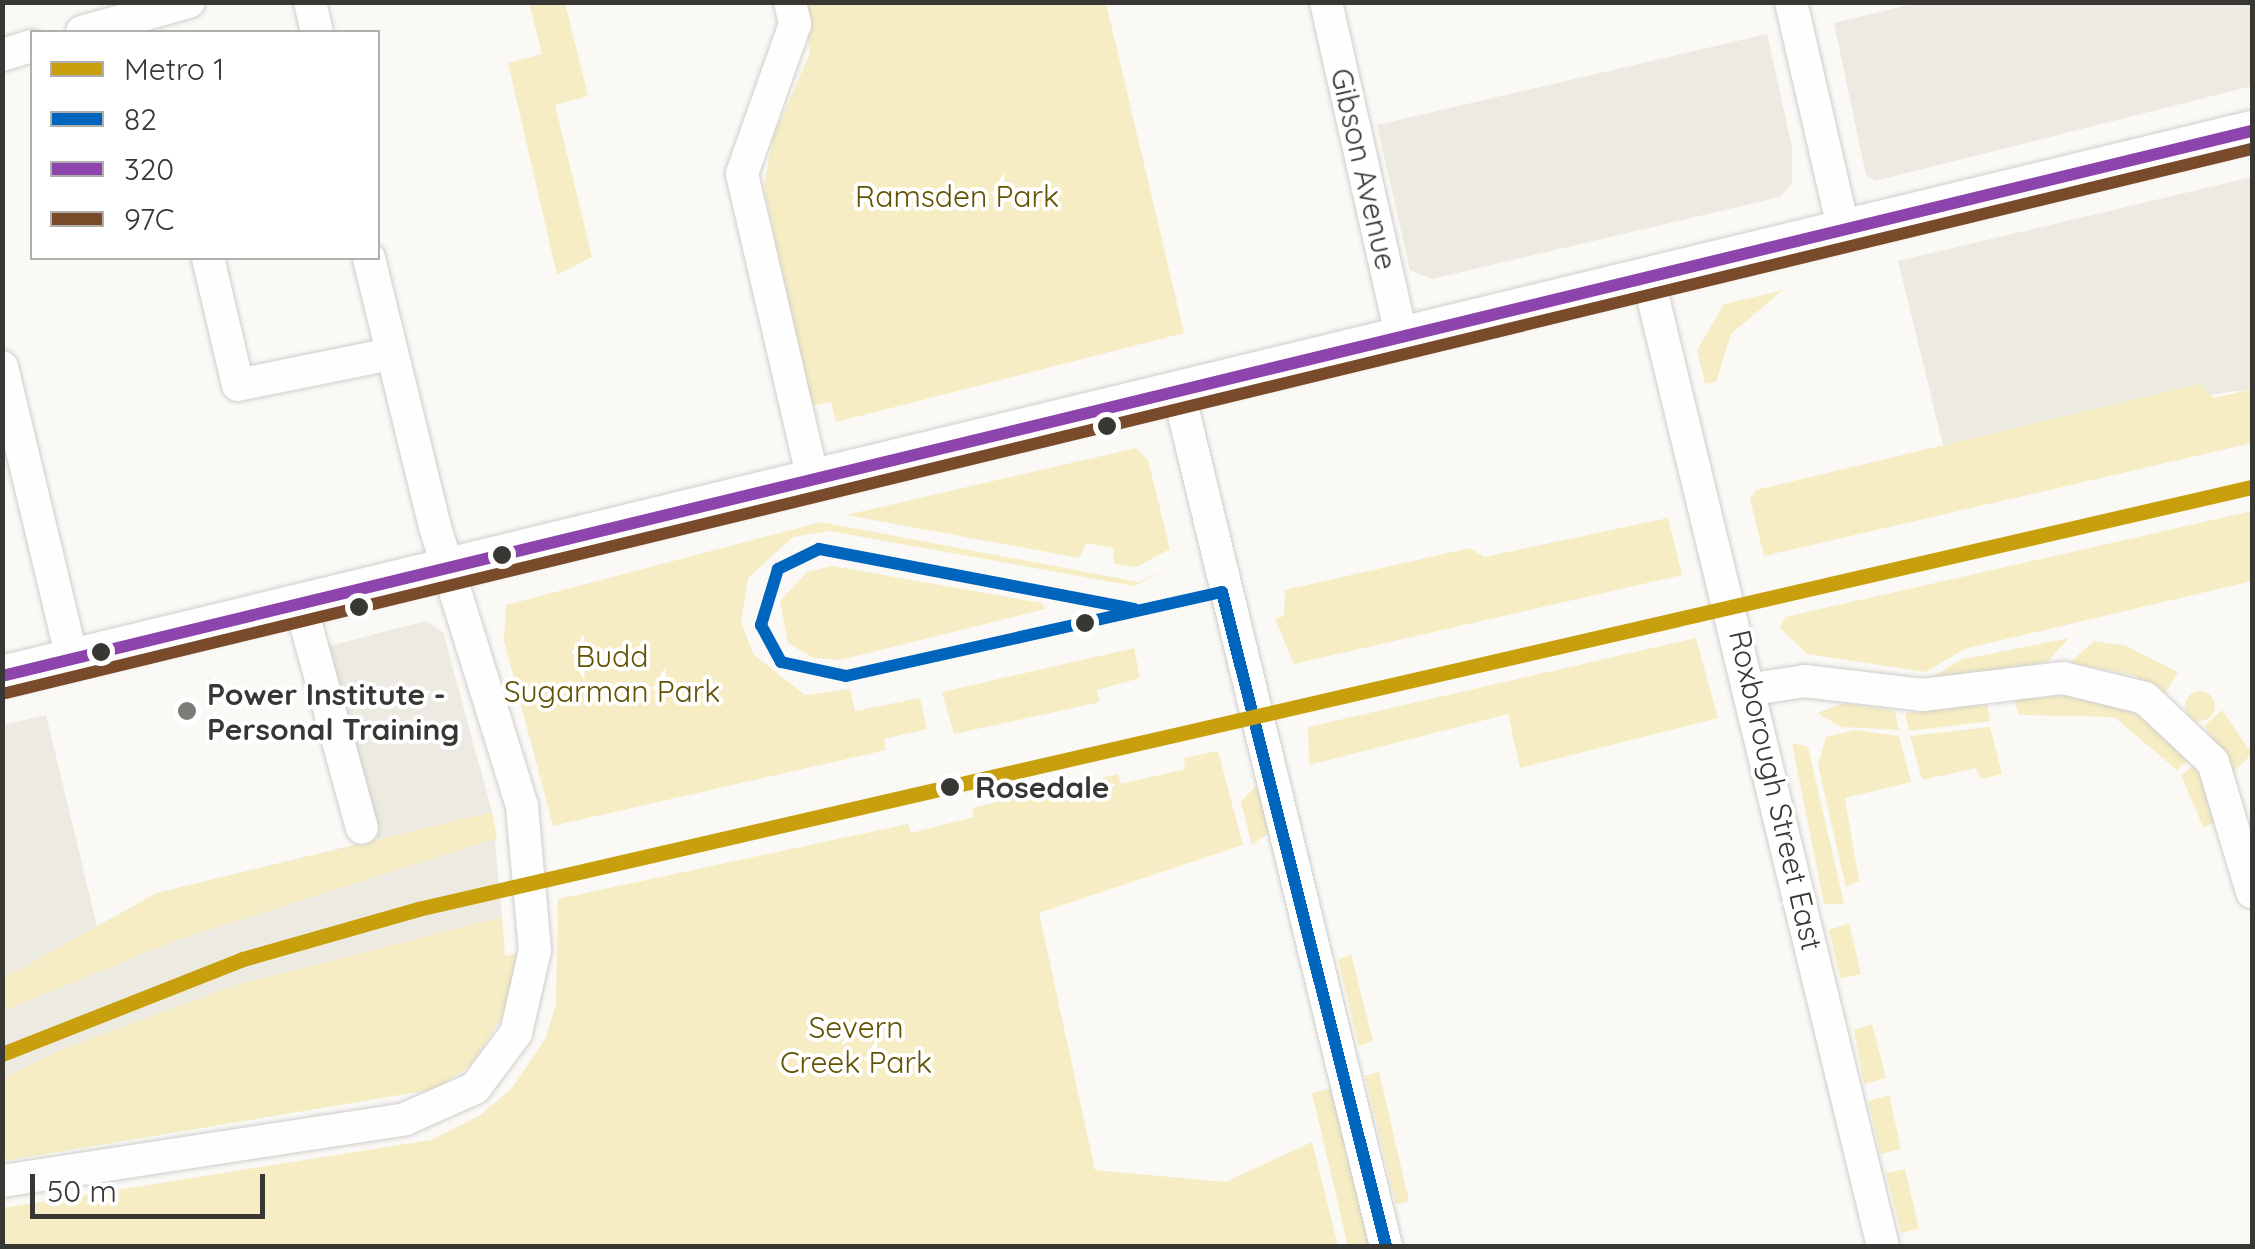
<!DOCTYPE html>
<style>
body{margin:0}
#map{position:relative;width:2255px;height:1249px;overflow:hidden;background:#faf9f5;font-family:Quicksand,sans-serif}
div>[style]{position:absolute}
.built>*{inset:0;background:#eceae1}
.green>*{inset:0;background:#f6edc4}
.round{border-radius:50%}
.roads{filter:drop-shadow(0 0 2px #cececb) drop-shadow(0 0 2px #cececb)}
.minor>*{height:32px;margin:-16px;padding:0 16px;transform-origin:16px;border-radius:16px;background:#fefefe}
.major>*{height:40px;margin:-20px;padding:0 20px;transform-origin:20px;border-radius:20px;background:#fefefe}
.bus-1>*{height:12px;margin:-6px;padding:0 6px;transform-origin:6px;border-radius:6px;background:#0065bd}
.bus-2>*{height:12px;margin:-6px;padding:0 6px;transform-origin:6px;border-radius:6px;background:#8e44ad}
.bus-3>*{height:12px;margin:-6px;padding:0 6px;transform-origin:6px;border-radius:6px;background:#7a4b2a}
.metro-1>*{height:15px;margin:-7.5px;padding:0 7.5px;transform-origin:7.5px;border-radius:7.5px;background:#c8a00d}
.dots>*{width:28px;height:28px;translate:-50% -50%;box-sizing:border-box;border:5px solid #fff;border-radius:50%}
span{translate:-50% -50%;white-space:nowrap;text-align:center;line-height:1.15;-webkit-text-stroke:8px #fff;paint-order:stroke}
.street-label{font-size:30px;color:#383734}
.park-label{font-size:30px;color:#615302}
.poi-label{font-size:30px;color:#383734;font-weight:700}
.left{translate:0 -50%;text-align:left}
.stop-label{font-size:30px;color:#383734;font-weight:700}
.frame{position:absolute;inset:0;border:5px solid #383734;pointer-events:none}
.legend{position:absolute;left:30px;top:30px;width:350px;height:230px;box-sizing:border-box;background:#fff;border:2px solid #afafae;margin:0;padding:12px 18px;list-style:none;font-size:30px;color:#383734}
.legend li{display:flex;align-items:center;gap:20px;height:50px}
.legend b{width:50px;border:2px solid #afafae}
.scale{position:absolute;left:30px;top:1174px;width:235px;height:45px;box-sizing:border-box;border:5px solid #383734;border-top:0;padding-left:12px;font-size:30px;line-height:35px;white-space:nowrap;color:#383734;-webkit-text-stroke:8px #fff;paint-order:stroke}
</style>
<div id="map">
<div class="built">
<i style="clip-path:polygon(1917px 3px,2252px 3px,2252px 86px,1875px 181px,1866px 175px,1834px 23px)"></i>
<i style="clip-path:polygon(1767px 34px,1792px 147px,1792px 183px,1780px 197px,1432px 279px,1410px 270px,1377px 125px)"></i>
<i style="clip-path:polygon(2252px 177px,2252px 389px,2083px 412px,1943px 445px,1898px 261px)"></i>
<i style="clip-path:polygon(426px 621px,443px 632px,492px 812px,502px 917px,233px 986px,3px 1079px,3px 725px,46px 715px,97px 926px,157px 893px,378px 839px,329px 646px)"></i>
</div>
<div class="green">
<i style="clip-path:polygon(529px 3px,565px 3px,588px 96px,555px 105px,592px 257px,557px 275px,508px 63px,542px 54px)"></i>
<i style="clip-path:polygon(803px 3px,1106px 3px,1184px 333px,836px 422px,831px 402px,811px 406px,764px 187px,773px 138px,810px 53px)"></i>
<i style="clip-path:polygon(1783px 290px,1731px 334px,1716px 382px,1705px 384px,1697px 350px,1724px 304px)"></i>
<i style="clip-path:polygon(2199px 384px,2214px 398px,2252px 389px,2252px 443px,1764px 556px,1750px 499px,1756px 490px)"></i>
<i style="clip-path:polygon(1136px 448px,1148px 460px,1170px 549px,1136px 567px,1114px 564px,1113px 548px,1086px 543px,1079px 558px,846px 515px)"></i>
<i style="clip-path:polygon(2252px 511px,2252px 581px,1964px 649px,1926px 672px,1807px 654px,1780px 628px,1785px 617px)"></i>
<i style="clip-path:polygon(1668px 518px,1682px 575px,1294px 664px,1275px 619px,1284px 616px,1285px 590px,1470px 548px,1484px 557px)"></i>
<i style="clip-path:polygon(821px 522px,1139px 582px,1172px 567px,1134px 586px,829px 531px,793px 537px,748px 578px,741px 621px,753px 654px,805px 695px,850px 689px,855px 711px,920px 698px,927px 729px,884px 739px,886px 750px,553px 826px,504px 641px,506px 605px)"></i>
<i style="clip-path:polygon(832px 566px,1042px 603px,1045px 609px,840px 660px,813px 658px,788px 643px,780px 601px,807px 572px)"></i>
<i style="clip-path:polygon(1696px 638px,1718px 718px,1520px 768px,1508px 714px,1309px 765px,1308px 727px)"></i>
<i style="clip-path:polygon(2069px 638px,2047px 662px,1930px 679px,1960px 660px)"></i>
<i style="clip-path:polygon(2094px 641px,2126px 646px,2178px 672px,2165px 693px,2133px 675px,2069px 663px)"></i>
<i style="clip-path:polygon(1134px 648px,1140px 678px,1097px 690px,1100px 702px,954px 734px,942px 692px)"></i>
<i class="round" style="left:2185px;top:691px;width:30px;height:30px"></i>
<i style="clip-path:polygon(2070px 695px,2130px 709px,2190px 759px,2177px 770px,2114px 717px,2019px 715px,2014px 700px)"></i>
<i style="clip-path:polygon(1844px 703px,1895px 711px,1899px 730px,1842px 727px,1817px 713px)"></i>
<i style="clip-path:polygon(1987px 705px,1990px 721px,1909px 731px,1905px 713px)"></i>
<i style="clip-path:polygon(2222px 710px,2252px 754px,2234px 771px,2204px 726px)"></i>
<i style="clip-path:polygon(1990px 727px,2002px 774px,1981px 779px,1976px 768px,1922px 780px,1910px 736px)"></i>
<i style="clip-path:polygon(1856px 730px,1899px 736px,1911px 782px,1845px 798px,1859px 881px,1846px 887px,1818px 765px,1826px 737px)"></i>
<i style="clip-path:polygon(1792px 743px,1808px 747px,1844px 904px,1824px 904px)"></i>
<i style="clip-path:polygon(1218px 751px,1243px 845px,1039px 913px,1095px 1170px,1225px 1182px,1312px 1142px,1338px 1246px,3px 1246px,3px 1208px,431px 1140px,479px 1116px,512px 1088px,545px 1039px,556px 1004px,558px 899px,908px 824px,911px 833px,974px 817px,972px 808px,1118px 774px,1121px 784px,1185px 769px,1184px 758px)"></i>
<i style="clip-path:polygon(2194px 766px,2207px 789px,2219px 822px,2203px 827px,2181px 775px)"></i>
<i style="clip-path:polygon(1256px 786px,1271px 831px,1252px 845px,1241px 802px)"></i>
<i style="clip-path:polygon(492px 812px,497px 838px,174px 941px,3px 1011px,2px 979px,157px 893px)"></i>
<i style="clip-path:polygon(502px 917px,505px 956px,516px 954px,511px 1003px,472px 1064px,436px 1089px,3px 1161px,3px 1079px,61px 1050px,233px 986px)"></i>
<i style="clip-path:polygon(1849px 923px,1861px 974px,1840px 978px,1829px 930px)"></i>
<i style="clip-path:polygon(1351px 954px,1373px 1041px,1359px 1046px,1338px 960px)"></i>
<i style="clip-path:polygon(1872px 1024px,1886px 1078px,1864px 1084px,1854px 1030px)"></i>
<i style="clip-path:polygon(1379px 1072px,1409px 1201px,1396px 1204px,1365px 1076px)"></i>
<i style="clip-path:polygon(1333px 1088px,1370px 1246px,1348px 1246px,1312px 1093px)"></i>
<i style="clip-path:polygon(1889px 1095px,1901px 1149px,1881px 1154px,1868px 1101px)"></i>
<i style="clip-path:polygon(1905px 1169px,1919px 1229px,1901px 1233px,1886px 1173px)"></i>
</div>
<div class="roads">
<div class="minor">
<i style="left:310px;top:2px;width:31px;rotate:77deg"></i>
<i style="left:790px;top:2px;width:23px;rotate:77deg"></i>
<i style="left:795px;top:24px;width:159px;rotate:109.5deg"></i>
<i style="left:742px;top:174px;width:314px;rotate:76.9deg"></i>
<i style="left:1326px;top:2px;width:342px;rotate:77.3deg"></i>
<i style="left:1791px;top:2px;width:232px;rotate:77deg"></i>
<i style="left:82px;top:32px;width:111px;rotate:-15.7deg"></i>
<i style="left:2px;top:55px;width:31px;rotate:-17deg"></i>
<i style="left:208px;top:258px;width:130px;rotate:76.7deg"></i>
<i style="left:238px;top:385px;width:156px;rotate:-11.5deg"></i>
<i style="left:1648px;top:277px;width:997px;rotate:76.37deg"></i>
<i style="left:2px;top:367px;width:300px;rotate:76.5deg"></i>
<i style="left:1178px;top:390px;width:881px;rotate:76.34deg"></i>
<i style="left:300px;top:603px;width:233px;rotate:74.6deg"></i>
<i style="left:1753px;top:689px;width:53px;rotate:-8.7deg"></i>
<i style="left:1805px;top:681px;width:118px;rotate:6.8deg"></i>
<i style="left:1922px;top:695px;width:142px;rotate:-6.9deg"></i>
<i style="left:2063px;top:678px;width:84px;rotate:13.7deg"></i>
<i style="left:2145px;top:698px;width:93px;rotate:43.3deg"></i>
<i style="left:2213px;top:762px;width:136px;rotate:73.3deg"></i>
<i style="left:2px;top:1181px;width:408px;rotate:-8.7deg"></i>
<i style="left:405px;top:1119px;width:77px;rotate:-23.9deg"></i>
<i style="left:475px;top:1088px;width:69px;rotate:-53.3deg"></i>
<i style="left:516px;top:1033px;width:85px;rotate:-77.1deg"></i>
<i style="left:535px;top:950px;width:145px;rotate:-95.2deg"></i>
<i style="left:522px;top:806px;width:292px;rotate:-107.3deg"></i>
<i style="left:435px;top:527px;width:277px;rotate:-103.8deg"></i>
</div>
<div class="major">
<i style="left:2px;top:676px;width:2315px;rotate:-13.62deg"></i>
</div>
</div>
<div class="bus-1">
<i style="left:1222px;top:592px;width:674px;rotate:75.92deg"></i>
<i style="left:1134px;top:609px;width:321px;rotate:-169.2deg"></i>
<i style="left:819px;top:549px;width:46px;rotate:154deg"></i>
<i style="left:778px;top:569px;width:59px;rotate:106.9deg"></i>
<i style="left:761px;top:625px;width:42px;rotate:61.6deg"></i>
<i style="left:781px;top:662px;width:66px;rotate:12.2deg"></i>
<i style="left:846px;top:676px;width:385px;rotate:-12.6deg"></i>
</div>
<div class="bus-2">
<i style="left:2px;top:676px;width:2315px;rotate:-13.62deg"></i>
</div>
<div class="bus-3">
<i style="left:6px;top:693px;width:2311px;rotate:-13.62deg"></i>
</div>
<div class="metro-1">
<i style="left:2px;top:1054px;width:259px;rotate:-21.5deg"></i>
<i style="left:243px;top:959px;width:182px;rotate:-15.9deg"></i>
<i style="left:418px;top:909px;width:1882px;rotate:-12.96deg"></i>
</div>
<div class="dots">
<i style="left:1107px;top:426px;background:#383734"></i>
<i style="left:502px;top:555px;background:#383734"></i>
<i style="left:359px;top:607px;background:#383734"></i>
<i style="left:1085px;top:623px;background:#383734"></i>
<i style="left:101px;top:652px;background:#383734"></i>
<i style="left:187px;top:711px;background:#7c7b78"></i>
<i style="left:950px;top:787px;background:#383734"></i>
</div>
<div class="street-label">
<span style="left:1364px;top:169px;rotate:77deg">Gibson Avenue</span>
<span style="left:1776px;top:790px;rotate:77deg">Roxborough Street East</span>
</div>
<div class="park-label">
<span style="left:957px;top:196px">Ramsden Park</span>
<span style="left:612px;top:673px">Budd<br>Sugarman Park</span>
<span style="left:856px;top:1044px">Severn<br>Creek Park</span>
</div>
<div class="poi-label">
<span class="left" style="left:207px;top:711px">Power Institute -<br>Personal Training</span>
</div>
<div class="stop-label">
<span class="left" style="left:975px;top:787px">Rosedale</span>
</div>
<div class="frame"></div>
<ul class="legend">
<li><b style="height:12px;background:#c8a00d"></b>Metro 1</li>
<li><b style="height:12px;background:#0065bd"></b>82</li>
<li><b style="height:12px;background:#8e44ad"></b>320</li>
<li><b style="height:12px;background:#7a4b2a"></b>97C</li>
</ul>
<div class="scale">50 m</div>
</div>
